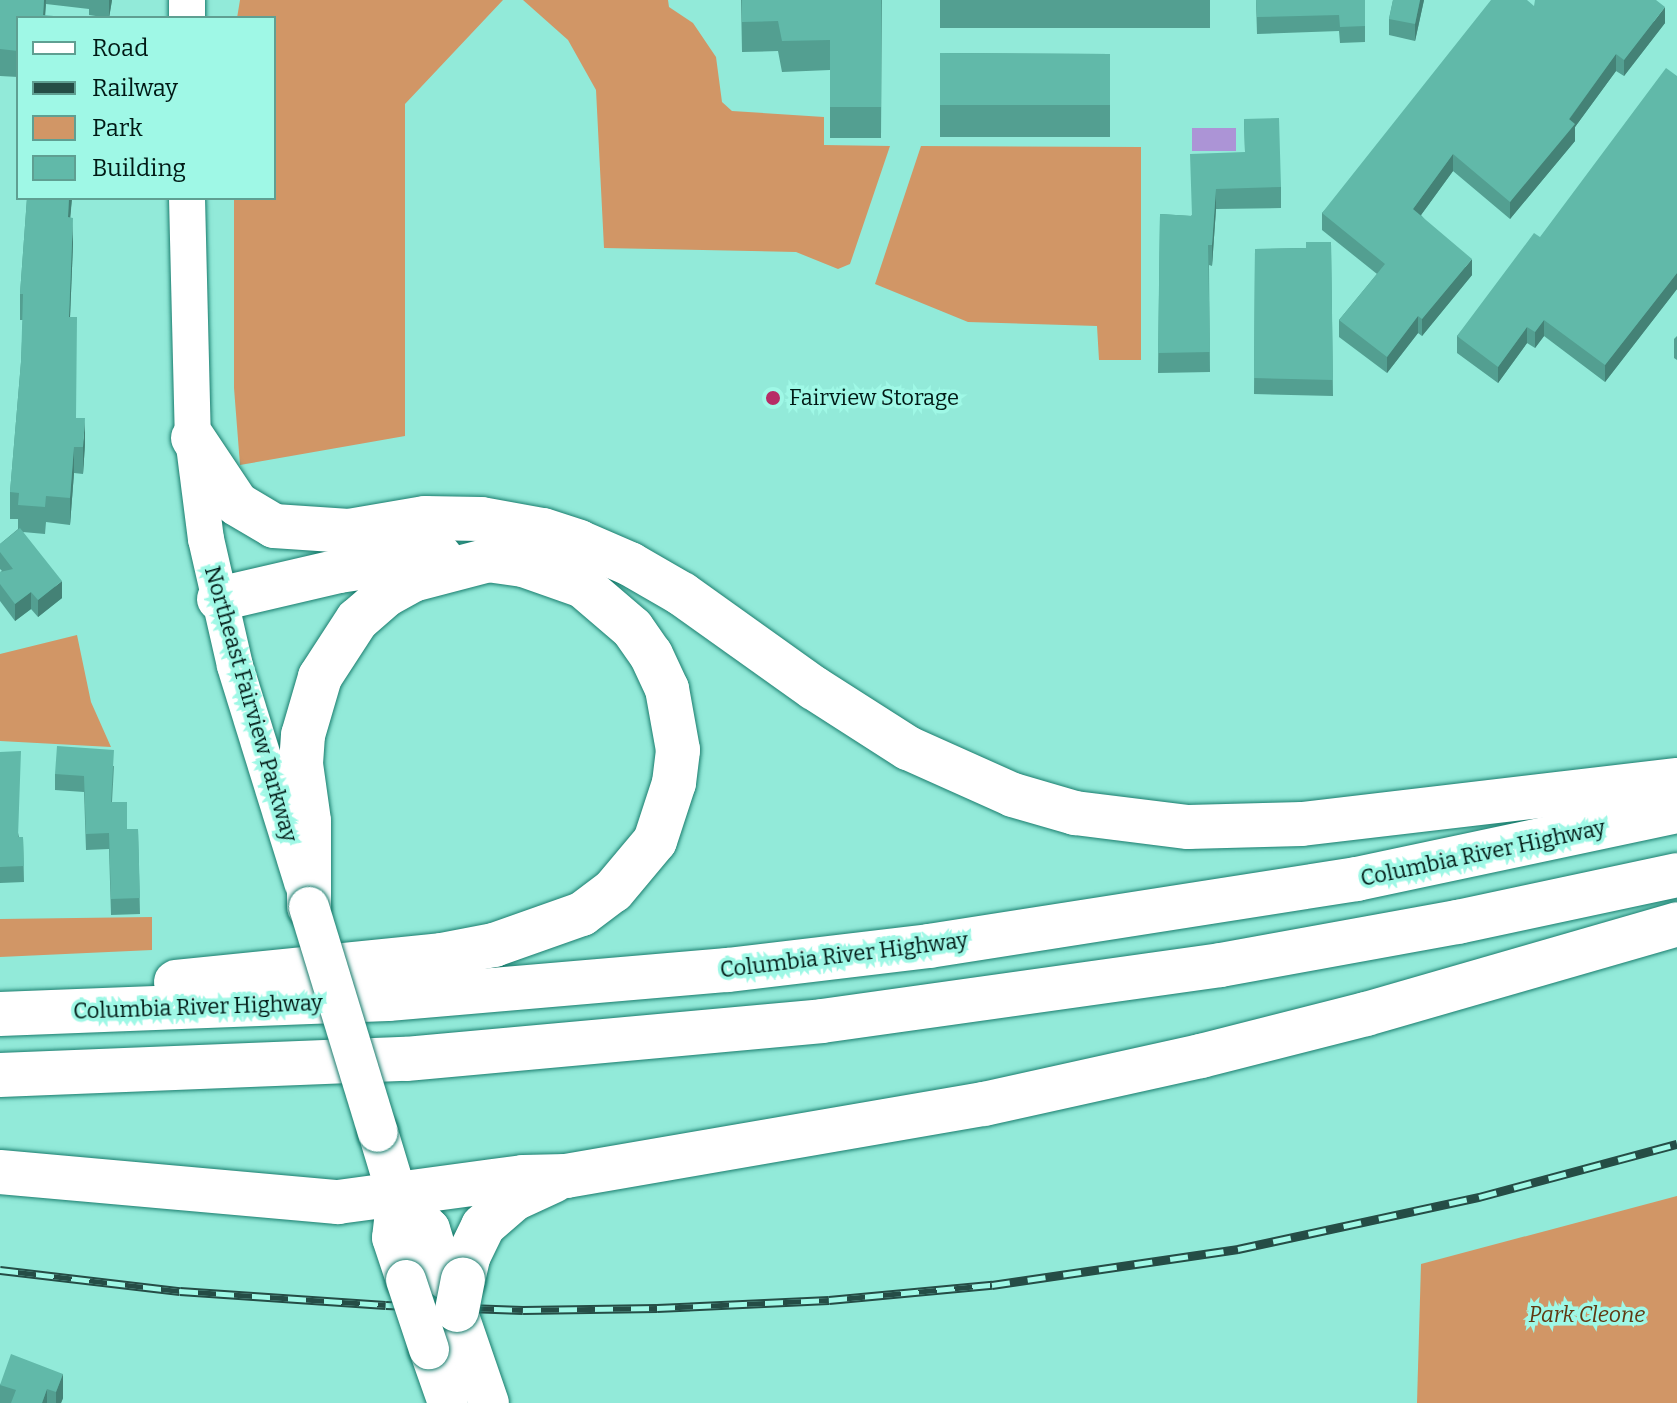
<!DOCTYPE html>
<style>
body{margin:0}
#map{position:relative;width:1677px;height:1403px;overflow:hidden;background:#92ead9;font-family:Bitter,serif}
div>[style]{position:absolute}
.green>*{inset:0;background:#d19666}
.water>*{inset:0;background:#ac94d6}
.roads{filter:drop-shadow(0 0 2px #1a7d6e) drop-shadow(0 0 2px #1a7d6e)}
.secondary>*{height:36px;margin:-18px;padding:0 18px;transform-origin:18px;border-radius:18px;background:#fff}
.primary>*{height:40px;margin:-20px;padding:0 20px;transform-origin:20px;border-radius:20px;background:#fff}
.motorway>*{height:44px;margin:-22px;padding:0 22px;transform-origin:22px;border-radius:22px;background:#fff}
.rail>*{height:9px;margin-top:-4.5px;transform-origin:0;background:repeating-linear-gradient(90deg,#9ff8e6 0 18px,#254d46 0 36px);box-sizing:border-box;border-block:2px solid #254d46}
.bridges{filter:drop-shadow(0 0 2px #1a7d6e) drop-shadow(0 0 2px #1a7d6e)}
.primary-bridge>*{height:40px;margin:-20px;padding:0 20px;transform-origin:20px;border-radius:20px;background:#fff}
.motorway-bridge>*{height:44px;margin:-22px;padding:0 22px;transform-origin:22px;border-radius:22px;background:#fff}
.wall>*{inset:0;background:#539f91}
.shaded-wall>*{inset:0;background:#448276}
.building>*{inset:0;background:#61b9a9}
.dots>*{width:22px;height:22px;translate:-50% -50%;box-sizing:border-box;border:4px solid #9ff8e6;border-radius:50%}
span{translate:-50% -50%;white-space:nowrap;text-align:center;line-height:1.15;-webkit-text-stroke:7px #9ff8e6;paint-order:stroke}
.poi-label{font-size:22px;color:#001915}
.left{translate:0 -50%;text-align:left}
.street-label{font-size:22px;color:#001915}
.park-label{font-size:22px;color:#603811;font-style:italic}
.legend{position:absolute;left:16px;top:16px;width:260px;height:184px;box-sizing:border-box;background:#9ff8e6;border:2px solid #5f9f92;margin:0;padding:10px 14px;list-style:none;font-size:24px;color:#001915}
.legend li{display:flex;align-items:center;gap:16px;height:40px}
.legend b{width:40px;border:2px solid #5f9f92}
</style>
<div id="map">
<div class="green">
<i style="clip-path:polygon(240px 0,503px 0,405px 104px,405px 436px,240px 465px,234px 388px,234px 198px,274px 198px,274px 18px,237px 18px)"></i>
<i style="clip-path:polygon(523px 0,668px 0,669px 7px,693px 23px,716px 57px,722px 102px,732px 111px,824px 117px,824px 145px,890px 146px,850px 264px,838px 269px,796px 252px,604px 248px,596px 90px,568px 40px)"></i>
<i style="clip-path:polygon(921px 146px,1141px 147px,1141px 360px,1099px 360px,1097px 326px,968px 322px,875px 284px)"></i>
<i style="clip-path:polygon(77px 635px,91px 702px,111px 747px,0 741px,0 654px)"></i>
<i style="clip-path:polygon(152px 917px,152px 950px,0 957px,0 919px)"></i>
<i style="clip-path:polygon(1677px 1196px,1677px 1403px,1417px 1403px,1421px 1264px)"></i>
</div>
<div class="water">
<i style="clip-path:polygon(1192px 128px,1236px 128px,1236px 151px,1192px 151px)"></i>
</div>
<div class="roads">
<div class="secondary">
<i style="left:187px;top:18px;width:18px;rotate:-90deg"></i>
<i style="left:187px;top:198px;width:240px;rotate:88.6deg"></i>
<i style="left:193px;top:438px;width:102px;rotate:82.7deg"></i>
<i style="left:206px;top:539px;width:130px;rotate:77.1deg"></i>
<i style="left:235px;top:666px;width:227px;rotate:72.8deg"></i>
</div>
<div class="primary">
<i style="left:378px;top:1132px;width:66px;rotate:73.2deg"></i>
<i style="left:397px;top:1195px;width:43px;rotate:96.6deg"></i>
<i style="left:392px;top:1238px;width:44px;rotate:71.6deg"></i>
<i style="left:397px;top:1195px;width:47px;rotate:45.9deg"></i>
<i style="left:430px;top:1229px;width:52px;rotate:73.3deg"></i>
<i style="left:457px;top:1310px;width:98px;rotate:71deg"></i>
<i style="left:429px;top:1349px;width:57px;rotate:70.6deg"></i>
</div>
<div class="motorway">
<i style="left:193px;top:438px;width:79px;rotate:56.3deg"></i>
<i style="left:237px;top:504px;width:43px;rotate:30.7deg"></i>
<i style="left:274px;top:526px;width:75px;rotate:3.8deg"></i>
<i style="left:349px;top:531px;width:77px;rotate:-9.7deg"></i>
<i style="left:425px;top:518px;width:56px;rotate:1deg"></i>
<i style="left:481px;top:519px;width:63px;rotate:10.1deg"></i>
<i style="left:543px;top:530px;width:38px;rotate:18deg"></i>
<i style="left:579px;top:542px;width:56px;rotate:23.3deg"></i>
<i style="left:630px;top:564px;width:60px;rotate:30deg"></i>
<i style="left:682px;top:594px;width:162px;rotate:35.5deg"></i>
<i style="left:814px;top:688px;width:112px;rotate:32.6deg"></i>
<i style="left:908px;top:748px;width:115px;rotate:24.1deg"></i>
<i style="left:1013px;top:795px;width:65px;rotate:16.2deg"></i>
<i style="left:1075px;top:813px;width:114px;rotate:7.1deg"></i>
<i style="left:1188px;top:827px;width:114px;rotate:-1.5deg"></i>
<i style="left:1302px;top:824px;width:378px;rotate:-6.7deg"></i>
<i style="left:219px;top:599px;width:123px;rotate:-13.1deg"></i>
<i style="left:339px;top:571px;width:102px;rotate:-8.4deg"></i>
<i style="left:176px;top:982px;width:266px;rotate:-5.8deg"></i>
<i style="left:441px;top:955px;width:54px;rotate:-10.7deg"></i>
<i style="left:494px;top:945px;width:93px;rotate:-19.4deg"></i>
<i style="left:582px;top:914px;width:39px;rotate:-37deg"></i>
<i style="left:613px;top:891px;width:65px;rotate:-50deg"></i>
<i style="left:655px;top:841px;width:61px;rotate:-71.9deg"></i>
<i style="left:674px;top:783px;width:33px;rotate:-83deg"></i>
<i style="left:678px;top:750px;width:62px;rotate:-100.2deg"></i>
<i style="left:667px;top:689px;width:38px;rotate:-115deg"></i>
<i style="left:651px;top:655px;width:33px;rotate:-125deg"></i>
<i style="left:632px;top:628px;width:65px;rotate:-139.4deg"></i>
<i style="left:583px;top:586px;width:64px;rotate:-160.7deg"></i>
<i style="left:523px;top:565px;width:34px;rotate:-172deg"></i>
<i style="left:489px;top:560px;width:79px;rotate:165.3deg"></i>
<i style="left:413px;top:580px;width:31px;rotate:151deg"></i>
<i style="left:386px;top:595px;width:38px;rotate:139deg"></i>
<i style="left:357px;top:620px;width:68px;rotate:123deg"></i>
<i style="left:320px;top:677px;width:60px;rotate:106.3deg"></i>
<i style="left:303px;top:735px;width:29px;rotate:94deg"></i>
<i style="left:301px;top:764px;width:58px;rotate:82deg"></i>
<i style="left:309px;top:821px;width:86px;rotate:90deg"></i>
<i style="left:0;top:1014px;width:388px;rotate:-2.2deg"></i>
<i style="left:388px;top:999px;width:341px;rotate:-4.9deg"></i>
<i style="left:728px;top:970px;width:202px;rotate:-6.8deg"></i>
<i style="left:929px;top:946px;width:433px;rotate:-8.9deg"></i>
<i style="left:1357px;top:879px;width:327px;rotate:-12deg"></i>
<i style="left:0;top:1075px;width:406px;rotate:-2.3deg"></i>
<i style="left:406px;top:1059px;width:418px;rotate:-5.2deg"></i>
<i style="left:822px;top:1021px;width:403px;rotate:-8deg"></i>
<i style="left:1221px;top:965px;width:241px;rotate:-10.3deg"></i>
<i style="left:1458px;top:922px;width:224px;rotate:-12.1deg"></i>
<i style="left:0;top:1172px;width:339px;rotate:5.1deg"></i>
<i style="left:338px;top:1202px;width:187px;rotate:-7.7deg"></i>
<i style="left:523px;top:1177px;width:43px;rotate:-1.3deg"></i>
<i style="left:566px;top:1176px;width:424px;rotate:-9.8deg"></i>
<i style="left:984px;top:1104px;width:222px;rotate:-12.5deg"></i>
<i style="left:1201px;top:1056px;width:170px;rotate:-14.3deg"></i>
<i style="left:1366px;top:1014px;width:324px;rotate:-16.1deg"></i>
<i style="left:463px;top:1280px;width:26px;rotate:-77deg"></i>
<i style="left:469px;top:1255px;width:32px;rotate:-64deg"></i>
<i style="left:483px;top:1226px;width:41px;rotate:-41.1deg"></i>
<i style="left:514px;top:1199px;width:43px;rotate:-24.8deg"></i>
</div>
</div>
<div class="rail">
<i style="left:0;top:1270px;width:181px;rotate:6.7deg"></i>
<i style="left:180px;top:1291px;width:206px;rotate:3.9deg"></i>
<i style="left:386px;top:1305px;width:137px;rotate:2.1deg"></i>
<i style="left:523px;top:1310px;width:134px;rotate:-0.9deg"></i>
<i style="left:657px;top:1308px;width:172px;rotate:-2.7deg"></i>
<i style="left:829px;top:1300px;width:164px;rotate:-5.3deg"></i>
<i style="left:992px;top:1285px;width:249px;rotate:-8.3deg"></i>
<i style="left:1238px;top:1249px;width:247px;rotate:-12.2deg"></i>
<i style="left:1479px;top:1197px;width:205px;rotate:-15deg"></i>
</div>
<div class="bridges">
<div class="primary-bridge">
<i style="left:309px;top:907px;width:235px;rotate:73deg"></i>
<i style="left:406px;top:1280px;width:73px;rotate:71.6deg"></i>
</div>
<div class="motorway-bridge">
<i style="left:457px;top:1310px;width:31px;rotate:-79deg"></i>
</div>
</div>
<div class="wall">
<i style="clip-path:polygon(0 0,112px 0,109px 18px,89px 15px,89px 9px,46px 4px,45px 15px,18px 18px,18px 77px,0 76px)"></i>
<i style="clip-path:polygon(741px 0,882px 0,881px 138px,830px 138px,830px 70px,782px 72px,778px 51px,742px 52px)"></i>
<i style="clip-path:polygon(940px 0,1210px 0,1210px 28px,940px 28px)"></i>
<i style="clip-path:polygon(1256px 0,1365px 0,1365px 42px,1340px 43px,1339px 31px,1257px 34px)"></i>
<i style="clip-path:polygon(1393px 0,1424px 0,1415px 41px,1389px 35px,1389px 19px)"></i>
<i style="clip-path:polygon(1534px 6px,1665px 23px,1624px 76px,1616px 71px,1575px 127px,1575px 141px,1510px 219px,1453px 171px,1421px 215px,1472px 275px,1422px 336px,1418px 333px,1387px 373px,1339px 337px,1339px 320px,1377px 274px,1322px 230px,1322px 213px)"></i>
<i style="clip-path:polygon(940px 53px,1110px 54px,1110px 137px,940px 137px)"></i>
<i style="clip-path:polygon(1677px 76px,1677px 289px,1605px 382px,1544px 336px,1535px 348px,1527px 343px,1498px 383px,1457px 353px,1457px 336px)"></i>
<i style="clip-path:polygon(1244px 119px,1281px 187px,1281px 208px,1216px 209px,1212px 266px,1209px 265px,1210px 372px,1158px 373px,1160px 214px,1191px 216px,1245px 152px)"></i>
<i style="clip-path:polygon(27px 198px,72px 198px,70px 217px,73px 244px,70px 317px,76px 418px,85px 444px,83px 474px,74px 473px,70px 525px,46px 522px,45px 534px,23px 532px,62px 598px,38px 617px,31px 609px,15px 621px,0 601px,0 572px,2px 571px,0 569px,0 544px,18px 529px,18px 519px,10px 519px,10px 492px,21px 362px,23px 320px,20px 320px,20px 294px)"></i>
<i style="clip-path:polygon(1331px 242px,1333px 396px,1254px 394px,1255px 249px,1306px 248px)"></i>
<i style="clip-path:polygon(1677px 336px,1677px 360px,1674px 358px,1674px 339px)"></i>
<i style="clip-path:polygon(0 752px,19px 837px,23px 837px,24px 882px,0 883px)"></i>
<i style="clip-path:polygon(114px 766px,112px 802px,127px 829px,138px 829px,140px 914px,111px 915px,109px 849px,86px 850px,84px 792px,55px 790px,55px 774px)"></i>
<i style="clip-path:polygon(63px 1374px,63px 1398px,61px 1403px,0 1403px,0 1384px)"></i>
</div>
<div class="shaded-wall">
<i style="clip-path:polygon(44px 0,46px 0,45px 18px,43px 18px)"></i>
<i style="clip-path:polygon(109px 0,112px 0,109px 18px)"></i>
<i style="clip-path:polygon(1420px 0,1424px 0,1415px 41px,1415px 24px)"></i>
<i style="clip-path:polygon(1665px 7px,1665px 23px,1624px 76px,1624px 60px)"></i>
<i style="clip-path:polygon(1616px 54px,1616px 71px,1575px 127px,1575px 141px,1510px 219px,1510px 202px)"></i>
<i style="clip-path:polygon(1453px 154px,1453px 171px,1413px 226px,1413px 209px)"></i>
<i style="clip-path:polygon(1216px 189px,1216px 209px,1212px 266px,1212px 245px)"></i>
<i style="clip-path:polygon(69px 198px,72px 198px,68px 244px,68px 217px)"></i>
<i style="clip-path:polygon(73px 218px,73px 244px,69px 343px,69px 317px)"></i>
<i style="clip-path:polygon(1472px 259px,1472px 275px,1422px 336px,1422px 319px)"></i>
<i style="clip-path:polygon(1677px 273px,1677px 289px,1605px 382px,1605px 365px)"></i>
<i style="clip-path:polygon(1418px 316px,1418px 333px,1387px 373px,1387px 357px)"></i>
<i style="clip-path:polygon(1544px 320px,1544px 336px,1535px 348px,1535px 332px)"></i>
<i style="clip-path:polygon(1527px 327px,1527px 343px,1498px 383px,1498px 367px)"></i>
<i style="clip-path:polygon(85px 418px,85px 444px,83px 474px,83px 447px)"></i>
<i style="clip-path:polygon(74px 447px,74px 473px,70px 525px,70px 498px)"></i>
<i style="clip-path:polygon(62px 581px,62px 598px,38px 617px,38px 600px)"></i>
<i style="clip-path:polygon(31px 592px,31px 609px,15px 621px,15px 604px)"></i>
<i style="clip-path:polygon(63px 1374px,63px 1398px,61px 1403px,56px 1403px,56px 1392px)"></i>
<i style="clip-path:polygon(47px 1389px,47px 1403px,42px 1403px)"></i>
</div>
<div class="building">
<i style="clip-path:polygon(0 0,44px 0,43px 15px,76px 18px,18px 18px,18px 51px,0 49px)"></i>
<i style="clip-path:polygon(742px 0,881px 0,881px 107px,830px 107px,830px 40px,782px 41px,778px 21px,742px 22px)"></i>
<i style="clip-path:polygon(1256px 0,1365px 0,1365px 26px,1340px 27px,1339px 15px,1257px 17px)"></i>
<i style="clip-path:polygon(1393px 0,1420px 0,1415px 24px,1389px 19px)"></i>
<i style="clip-path:polygon(1491px 0,1527px 0,1534px 6px,1535px 0,1656px 0,1665px 7px,1624px 60px,1616px 54px,1569px 119px,1575px 124px,1510px 202px,1453px 154px,1413px 209px,1472px 259px,1422px 319px,1418px 316px,1387px 357px,1339px 320px,1385px 264px,1322px 213px)"></i>
<i style="clip-path:polygon(940px 53px,1110px 54px,1110px 105px,940px 105px)"></i>
<i style="clip-path:polygon(1666px 68px,1677px 76px,1677px 273px,1605px 365px,1544px 320px,1535px 332px,1527px 327px,1498px 367px,1457px 336px,1534px 233px,1540px 237px)"></i>
<i style="clip-path:polygon(1279px 118px,1281px 187px,1216px 189px,1212px 245px,1208px 245px,1210px 352px,1158px 353px,1160px 214px,1192px 216px,1190px 154px,1245px 152px,1244px 119px)"></i>
<i style="clip-path:polygon(27px 198px,69px 198px,68px 217px,73px 218px,69px 317px,77px 317px,76px 418px,85px 418px,83px 447px,74px 447px,70px 498px,46px 496px,45px 507px,18px 505px,19px 493px,10px 492px,21px 362px,23px 294px,20px 294px)"></i>
<i style="clip-path:polygon(1306px 242px,1331px 242px,1333px 380px,1254px 378px,1255px 249px,1306px 248px)"></i>
<i style="clip-path:polygon(20px 528px,62px 581px,38px 600px,31px 592px,15px 604px,0 584px,0 572px,13px 569px,0 552px,0 544px)"></i>
<i style="clip-path:polygon(57px 746px,114px 750px,111px 802px,127px 802px,127px 829px,138px 829px,140px 898px,111px 899px,109px 833px,86px 834px,84px 776px,55px 774px)"></i>
<i style="clip-path:polygon(21px 751px,18px 837px,23px 837px,24px 866px,0 867px,0 752px)"></i>
<i style="clip-path:polygon(11px 1354px,63px 1374px,56px 1392px,47px 1389px,42px 1403px,11px 1403px,16px 1390px,0 1385px)"></i>
</div>
<div class="dots">
<i style="left:773px;top:398px;background:#b72c66"></i>
</div>
<div class="poi-label">
<span class="left" style="left:789px;top:398px">Fairview Storage</span>
</div>
<div class="street-label">
<span style="left:251px;top:704px;rotate:74deg">Northeast Fairview Parkway</span>
<span style="left:1483px;top:853px;rotate:-12deg">Columbia River Highway</span>
<span style="left:844px;top:955px;rotate:-7deg">Columbia River Highway</span>
<span style="left:198px;top:1007px;rotate:-2deg">Columbia River Highway</span>
</div>
<div class="park-label">
<span style="left:1587px;top:1315px">Park Cleone</span>
</div>
<ul class="legend">
<li><b style="height:10px;background:#fff"></b>Road</li>
<li><b style="height:10px;background:#254d46"></b>Railway</li>
<li><b style="height:22px;background:#d19666"></b>Park</li>
<li><b style="height:22px;background:#61b9a9"></b>Building</li>
</ul>
</div>
